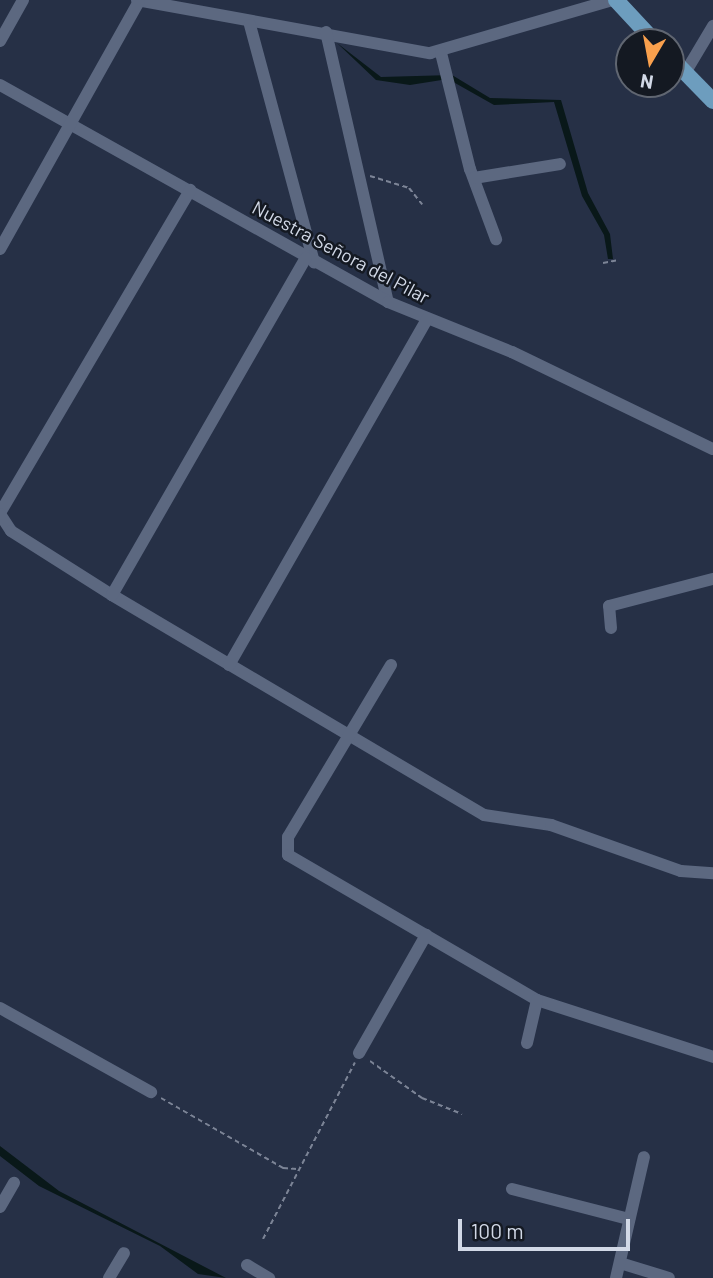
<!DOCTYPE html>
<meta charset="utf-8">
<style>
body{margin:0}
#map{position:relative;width:713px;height:1278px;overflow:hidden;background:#263046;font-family:Barlow,sans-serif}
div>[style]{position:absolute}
.water>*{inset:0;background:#091819}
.path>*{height:2px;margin-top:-1px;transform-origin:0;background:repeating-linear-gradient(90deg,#7c8496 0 5px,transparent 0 8.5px)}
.minor>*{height:12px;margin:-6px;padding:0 6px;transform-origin:6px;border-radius:6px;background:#5c6880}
.major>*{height:16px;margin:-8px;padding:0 8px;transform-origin:8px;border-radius:8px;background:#6d9dbe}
span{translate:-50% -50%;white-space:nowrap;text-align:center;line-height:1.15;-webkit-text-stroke:5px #141922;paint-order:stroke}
.street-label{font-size:19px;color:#d2d9e7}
.north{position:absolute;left:615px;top:28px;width:70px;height:70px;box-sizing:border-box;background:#141922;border:2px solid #606671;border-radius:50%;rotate:190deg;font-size:19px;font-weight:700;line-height:28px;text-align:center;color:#d2d9e7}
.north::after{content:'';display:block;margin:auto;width:24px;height:32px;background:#f9a04d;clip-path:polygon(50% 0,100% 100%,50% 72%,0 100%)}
.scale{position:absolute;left:458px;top:1219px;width:172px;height:32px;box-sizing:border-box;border:4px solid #d2d9e7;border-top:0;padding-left:9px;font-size:21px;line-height:24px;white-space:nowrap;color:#d2d9e7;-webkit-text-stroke:5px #141922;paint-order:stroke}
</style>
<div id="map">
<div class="water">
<i style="clip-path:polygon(337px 43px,381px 77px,452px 75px,490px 98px,561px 100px,588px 193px,610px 234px,613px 259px,608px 259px,604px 235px,582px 196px,554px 102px,494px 105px,448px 79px,410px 85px,376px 80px)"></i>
<i style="clip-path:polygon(0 1146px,59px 1191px,226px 1278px,198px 1274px,160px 1246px,39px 1186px,0 1156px)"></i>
</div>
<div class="path">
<i style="left:370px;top:176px;width:41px;rotate:17.1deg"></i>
<i style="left:409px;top:188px;width:21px;rotate:51deg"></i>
<i style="left:603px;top:263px;width:16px;rotate:-11deg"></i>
<i style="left:370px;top:1061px;width:64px;rotate:35.4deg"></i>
<i style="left:422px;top:1098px;width:43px;rotate:21.8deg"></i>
<i style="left:161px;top:1098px;width:141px;rotate:29.8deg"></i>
<i style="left:283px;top:1168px;width:14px;rotate:4deg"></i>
<i style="left:263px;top:1239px;width:199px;rotate:-62.5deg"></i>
</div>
<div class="minor">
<i style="left:137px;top:0;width:298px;rotate:10.3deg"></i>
<i style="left:430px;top:53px;width:191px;rotate:-16.2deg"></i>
<i style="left:250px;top:25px;width:246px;rotate:74.9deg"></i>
<i style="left:326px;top:32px;width:277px;rotate:77.1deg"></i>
<i style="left:0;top:41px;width:47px;rotate:-60.7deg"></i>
<i style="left:441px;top:53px;width:120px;rotate:76deg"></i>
<i style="left:470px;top:169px;width:75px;rotate:69.6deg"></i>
<i style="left:685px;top:73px;width:55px;rotate:-59.2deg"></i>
<i style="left:0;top:85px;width:445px;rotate:29.2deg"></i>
<i style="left:388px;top:302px;width:134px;rotate:22deg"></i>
<i style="left:512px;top:352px;width:223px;rotate:25.8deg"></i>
<i style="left:474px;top:178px;width:87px;rotate:-9.2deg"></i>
<i style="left:0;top:249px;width:284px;rotate:-60.7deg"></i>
<i style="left:0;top:513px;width:375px;rotate:-59.5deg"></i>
<i style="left:0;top:514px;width:20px;rotate:57deg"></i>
<i style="left:11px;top:531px;width:120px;rotate:32.4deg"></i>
<i style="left:112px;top:595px;width:432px;rotate:30.6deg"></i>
<i style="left:484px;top:815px;width:68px;rotate:8.5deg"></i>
<i style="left:551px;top:825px;width:138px;rotate:19.5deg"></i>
<i style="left:681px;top:871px;width:32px;rotate:4deg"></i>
<i style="left:112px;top:595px;width:389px;rotate:-60.1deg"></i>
<i style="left:611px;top:628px;width:22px;rotate:-95deg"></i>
<i style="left:609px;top:606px;width:107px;rotate:-14.6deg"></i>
<i style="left:229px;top:665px;width:399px;rotate:-60.2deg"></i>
<i style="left:391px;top:665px;width:200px;rotate:120.9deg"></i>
<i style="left:288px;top:837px;width:18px;rotate:90deg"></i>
<i style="left:288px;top:855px;width:288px;rotate:30.2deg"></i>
<i style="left:537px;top:1000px;width:185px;rotate:17.9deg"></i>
<i style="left:0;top:1008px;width:173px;rotate:29.1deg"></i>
<i style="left:527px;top:1043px;width:44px;rotate:-76.9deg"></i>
<i style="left:359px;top:1053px;width:136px;rotate:-60.4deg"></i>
<i style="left:512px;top:1189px;width:121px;rotate:14.4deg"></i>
<i style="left:0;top:1207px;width:28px;rotate:-60deg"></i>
<i style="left:620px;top:1263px;width:51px;rotate:17deg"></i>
<i style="left:247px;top:1265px;width:26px;rotate:31deg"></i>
<i style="left:109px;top:1278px;width:29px;rotate:-59deg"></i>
<i style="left:616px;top:1278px;width:124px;rotate:-77deg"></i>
</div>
<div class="major">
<i style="left:616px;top:0;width:57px;rotate:47.1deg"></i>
<i style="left:671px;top:58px;width:60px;rotate:45.7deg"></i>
</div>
<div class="street-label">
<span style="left:341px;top:252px;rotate:28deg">Nuestra Señora del Pilar</span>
</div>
<div class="north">N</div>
<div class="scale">100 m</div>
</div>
